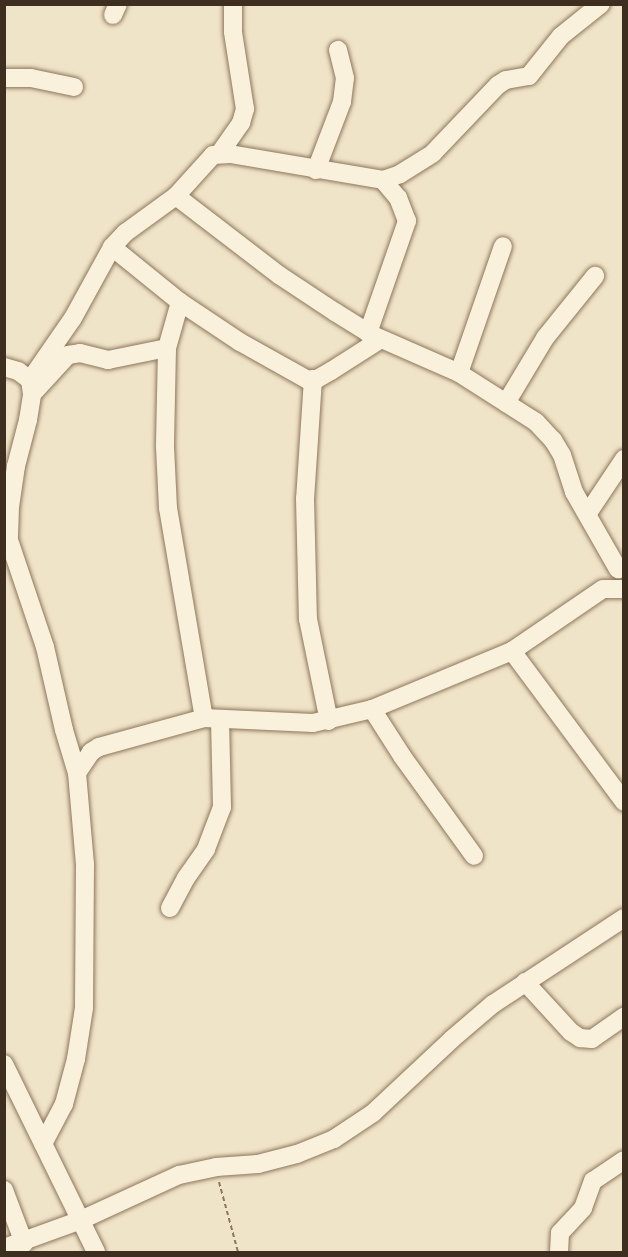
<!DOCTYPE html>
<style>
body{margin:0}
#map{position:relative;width:628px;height:1257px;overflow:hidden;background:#f0e4c8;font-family:"IBM Plex Serif",serif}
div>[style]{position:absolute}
.path>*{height:2px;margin-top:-1px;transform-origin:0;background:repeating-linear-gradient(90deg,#8d765c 0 4.5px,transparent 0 7.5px)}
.roads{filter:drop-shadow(0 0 2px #8d765c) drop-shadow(0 0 2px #8d765c)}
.minor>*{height:18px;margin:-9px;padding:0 9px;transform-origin:9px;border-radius:9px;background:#faf1dc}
span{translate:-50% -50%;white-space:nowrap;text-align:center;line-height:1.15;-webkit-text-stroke:6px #f7eed8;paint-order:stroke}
.frame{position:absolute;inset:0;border:6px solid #3d2e20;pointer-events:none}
</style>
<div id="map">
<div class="path">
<i style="left:219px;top:1182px;width:73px;rotate:74.8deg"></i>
</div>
<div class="roads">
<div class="minor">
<i style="left:113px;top:15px;width:12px;rotate:-66deg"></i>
<i style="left:4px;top:78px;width:27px"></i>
<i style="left:31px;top:78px;width:44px;rotate:11.8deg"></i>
<i style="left:220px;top:153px;width:37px;rotate:-55deg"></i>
<i style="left:241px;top:123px;width:15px;rotate:-74deg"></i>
<i style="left:245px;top:109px;width:78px;rotate:-98.9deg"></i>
<i style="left:233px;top:32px;width:28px;rotate:-90deg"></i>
<i style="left:316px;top:170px;width:73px;rotate:-69.1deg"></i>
<i style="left:342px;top:102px;width:24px;rotate:-83deg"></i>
<i style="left:345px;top:78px;width:29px;rotate:-104deg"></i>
<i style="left:176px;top:196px;width:130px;rotate:37.5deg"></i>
<i style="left:279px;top:275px;width:67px;rotate:33.5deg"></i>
<i style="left:335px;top:312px;width:39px;rotate:32deg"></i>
<i style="left:368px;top:333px;width:99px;rotate:23.7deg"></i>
<i style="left:459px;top:373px;width:91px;rotate:32.5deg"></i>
<i style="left:536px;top:422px;width:25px;rotate:47deg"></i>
<i style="left:553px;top:440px;width:17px;rotate:59deg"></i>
<i style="left:562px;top:455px;width:39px;rotate:72deg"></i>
<i style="left:574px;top:492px;width:89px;rotate:60.3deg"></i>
<i style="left:112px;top:247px;width:87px;rotate:39deg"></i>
<i style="left:180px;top:302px;width:72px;rotate:33.7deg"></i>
<i style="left:240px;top:342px;width:78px;rotate:29.2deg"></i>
<i style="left:308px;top:380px;width:9px;rotate:-6deg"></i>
<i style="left:317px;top:379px;width:16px;rotate:-30deg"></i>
<i style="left:331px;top:371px;width:59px;rotate:-32.6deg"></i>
<i style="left:180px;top:302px;width:48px;rotate:105.8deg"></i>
<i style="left:167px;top:348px;width:99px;rotate:91.2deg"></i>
<i style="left:165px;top:447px;width:61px;rotate:87.2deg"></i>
<i style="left:168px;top:508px;width:213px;rotate:80.3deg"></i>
<i style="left:368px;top:333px;width:119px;rotate:-70.8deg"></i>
<i style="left:407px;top:221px;width:25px;rotate:-111deg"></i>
<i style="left:398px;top:198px;width:23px;rotate:-130deg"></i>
<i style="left:4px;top:367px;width:15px;rotate:16deg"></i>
<i style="left:18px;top:371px;width:15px;rotate:37deg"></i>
<i style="left:30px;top:380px;width:15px;rotate:82deg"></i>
<i style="left:32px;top:395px;width:25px;rotate:99deg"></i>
<i style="left:28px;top:420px;width:48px;rotate:104.6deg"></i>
<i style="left:16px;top:466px;width:41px;rotate:98.3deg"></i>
<i style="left:10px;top:507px;width:33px;rotate:92deg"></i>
<i style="left:9px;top:540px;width:113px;rotate:71.4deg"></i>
<i style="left:45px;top:647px;width:85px;rotate:77.1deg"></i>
<i style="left:64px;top:730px;width:45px;rotate:73.2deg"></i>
<i style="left:77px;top:773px;width:91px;rotate:85deg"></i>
<i style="left:85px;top:864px;width:144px;rotate:90.4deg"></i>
<i style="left:84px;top:1008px;width:52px;rotate:98.9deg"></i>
<i style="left:76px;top:1059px;width:47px;rotate:104.9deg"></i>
<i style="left:64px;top:1104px;width:45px;rotate:117.7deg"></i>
<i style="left:459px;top:373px;width:134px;rotate:-70.9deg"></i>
<i style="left:313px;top:379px;width:120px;rotate:93.8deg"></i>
<i style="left:305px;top:499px;width:120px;rotate:88.6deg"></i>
<i style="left:308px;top:619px;width:104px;rotate:78.4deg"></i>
<i style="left:30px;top:380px;width:75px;rotate:-55.3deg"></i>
<i style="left:73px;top:318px;width:81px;rotate:-61.2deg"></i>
<i style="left:112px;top:247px;width:19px;rotate:-47deg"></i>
<i style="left:125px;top:233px;width:63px;rotate:-36deg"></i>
<i style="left:176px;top:196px;width:55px;rotate:-47.9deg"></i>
<i style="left:213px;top:155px;width:17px;rotate:-3deg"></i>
<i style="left:230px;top:154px;width:155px;rotate:9.6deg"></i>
<i style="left:383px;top:180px;width:18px;rotate:-19deg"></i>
<i style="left:400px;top:174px;width:39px;rotate:-32deg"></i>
<i style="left:433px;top:153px;width:94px;rotate:-46.3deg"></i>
<i style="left:498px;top:85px;width:9px;rotate:-32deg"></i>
<i style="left:506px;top:80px;width:23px;rotate:-10deg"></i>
<i style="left:529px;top:76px;width:51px;rotate:-51.3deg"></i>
<i style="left:561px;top:36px;width:51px;rotate:-38.7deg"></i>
<i style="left:35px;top:391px;width:49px;rotate:-47.5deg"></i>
<i style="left:68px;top:355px;width:12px;rotate:-9deg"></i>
<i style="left:80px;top:353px;width:29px;rotate:14deg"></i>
<i style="left:108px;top:360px;width:60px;rotate:-11.5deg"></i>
<i style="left:506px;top:403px;width:76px;rotate:-59deg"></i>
<i style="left:545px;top:338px;width:80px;rotate:-51.1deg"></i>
<i style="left:588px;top:513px;width:65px;rotate:-56.3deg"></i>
<i style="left:512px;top:651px;width:188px;rotate:53.4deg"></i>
<i style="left:372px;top:709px;width:56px;rotate:57.4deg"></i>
<i style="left:402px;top:756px;width:123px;rotate:54.2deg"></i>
<i style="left:77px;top:773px;width:25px;rotate:-56deg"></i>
<i style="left:91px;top:752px;width:9px;rotate:-32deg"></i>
<i style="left:99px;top:747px;width:109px;rotate:-15.4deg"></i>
<i style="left:204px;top:718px;width:109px;rotate:2.6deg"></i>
<i style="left:313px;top:723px;width:61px;rotate:-13.3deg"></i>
<i style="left:372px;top:709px;width:152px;rotate:-22.5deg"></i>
<i style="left:512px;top:651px;width:110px;rotate:-34.3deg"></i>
<i style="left:603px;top:589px;width:21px"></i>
<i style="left:170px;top:908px;width:34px;rotate:-62deg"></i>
<i style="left:186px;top:878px;width:35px;rotate:-55deg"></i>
<i style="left:206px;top:849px;width:45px;rotate:-69.1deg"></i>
<i style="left:222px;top:807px;width:88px;rotate:-91.3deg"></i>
<i style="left:525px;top:982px;width:68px;rotate:47.4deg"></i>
<i style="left:571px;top:1032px;width:11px;rotate:34deg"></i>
<i style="left:580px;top:1038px;width:12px;rotate:5deg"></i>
<i style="left:592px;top:1039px;width:39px;rotate:-35deg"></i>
<i style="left:4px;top:1064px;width:209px;rotate:63.9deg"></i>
<i style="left:4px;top:1190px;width:57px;rotate:69.3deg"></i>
<i style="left:4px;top:1248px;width:82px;rotate:-20deg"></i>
<i style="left:81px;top:1220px;width:108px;rotate:-24.7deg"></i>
<i style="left:179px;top:1175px;width:38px;rotate:-12deg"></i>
<i style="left:216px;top:1167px;width:42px;rotate:-4.1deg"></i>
<i style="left:258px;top:1164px;width:40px;rotate:-14.4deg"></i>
<i style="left:297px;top:1154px;width:40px;rotate:-22deg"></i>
<i style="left:334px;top:1139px;width:47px;rotate:-33.7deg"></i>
<i style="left:373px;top:1113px;width:108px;rotate:-43.1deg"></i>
<i style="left:452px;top:1039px;width:54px;rotate:-40.5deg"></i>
<i style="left:493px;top:1004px;width:157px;rotate:-33.3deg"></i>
<i style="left:559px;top:1252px;width:19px;rotate:-87deg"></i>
<i style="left:560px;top:1233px;width:34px;rotate:-47deg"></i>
<i style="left:583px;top:1208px;width:29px;rotate:-70deg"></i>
<i style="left:593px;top:1181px;width:37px;rotate:-34deg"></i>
</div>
</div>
<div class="frame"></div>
</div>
